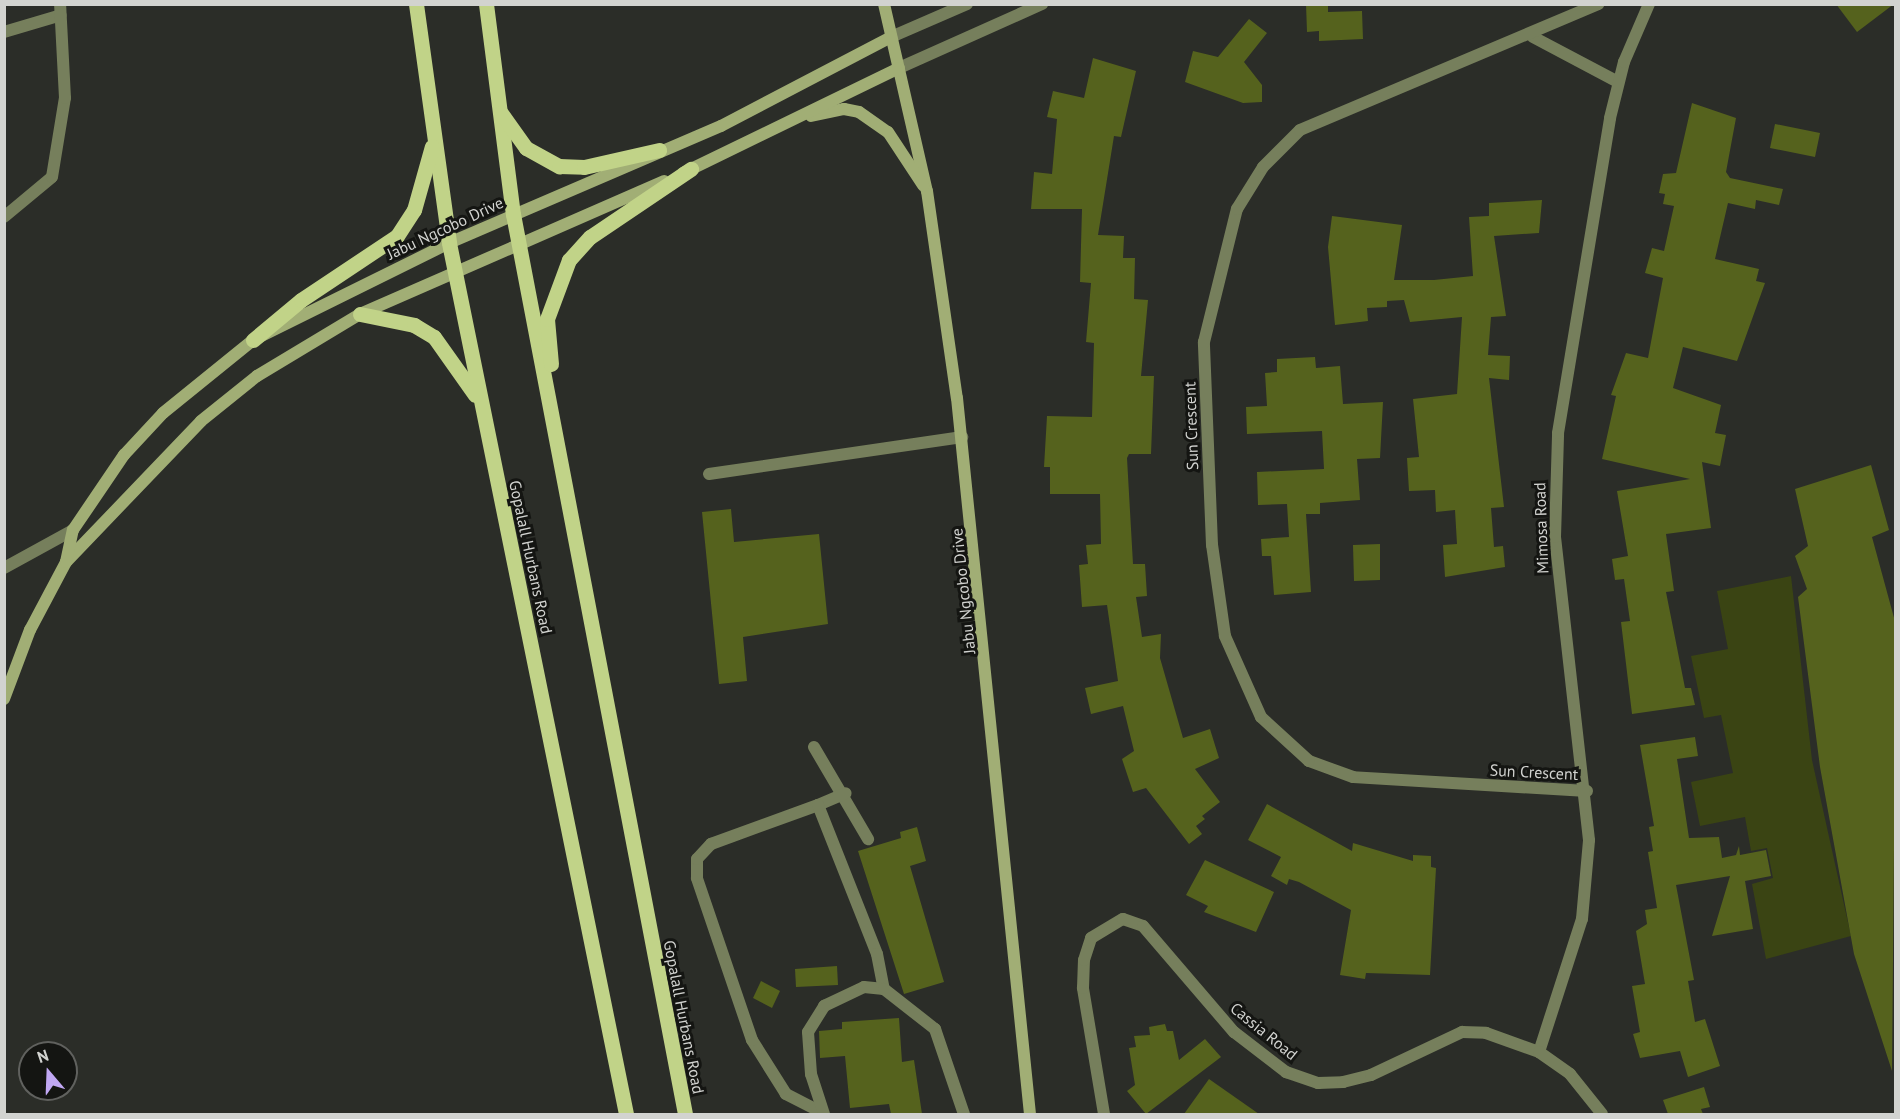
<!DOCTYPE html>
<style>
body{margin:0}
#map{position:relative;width:1900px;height:1119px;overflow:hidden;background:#2b2d28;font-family:"PT Sans",sans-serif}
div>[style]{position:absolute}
.green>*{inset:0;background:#3a4413}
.building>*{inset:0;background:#55621d}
.lane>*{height:12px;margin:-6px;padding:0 6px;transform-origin:6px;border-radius:6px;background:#767f5c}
.street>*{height:12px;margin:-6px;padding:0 6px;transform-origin:6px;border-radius:6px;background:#767f5c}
.secondary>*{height:12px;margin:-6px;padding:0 6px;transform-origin:6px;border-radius:6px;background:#a1ae75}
.primary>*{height:15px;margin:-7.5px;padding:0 7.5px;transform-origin:7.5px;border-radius:7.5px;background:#c1d388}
span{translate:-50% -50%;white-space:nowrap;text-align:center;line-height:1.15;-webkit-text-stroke:6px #141512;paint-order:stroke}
.street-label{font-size:16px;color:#d2d3d0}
.frame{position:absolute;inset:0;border:6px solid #d2d3d0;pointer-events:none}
.north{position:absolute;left:18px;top:1041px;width:60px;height:60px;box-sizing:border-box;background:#141512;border:2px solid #60615e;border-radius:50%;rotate:341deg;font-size:16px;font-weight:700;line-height:24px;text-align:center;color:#d2d3d0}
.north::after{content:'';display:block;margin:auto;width:21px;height:27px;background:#c1a8f3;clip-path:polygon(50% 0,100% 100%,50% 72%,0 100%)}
</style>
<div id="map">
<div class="green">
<i style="clip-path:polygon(1791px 576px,1812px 760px,1851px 936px,1766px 959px,1752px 884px,1773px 878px,1767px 848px,1751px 851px,1745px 817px,1700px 826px,1691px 782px,1733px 773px,1721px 715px,1704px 718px,1691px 656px,1728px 649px,1717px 591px)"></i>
</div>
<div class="building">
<i style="clip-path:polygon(1306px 4px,1328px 4px,1328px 12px,1362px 11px,1363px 39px,1319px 41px,1319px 31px,1307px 32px)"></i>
<i style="clip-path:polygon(1836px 4px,1894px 4px,1857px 32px)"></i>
<i style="clip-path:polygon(1249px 19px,1267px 33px,1244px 62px,1262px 85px,1262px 102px,1243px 103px,1185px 82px,1193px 51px,1218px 57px)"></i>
<i style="clip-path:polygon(1093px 58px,1136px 71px,1121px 137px,1114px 136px,1098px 235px,1124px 236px,1123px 258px,1135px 258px,1134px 299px,1148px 300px,1141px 376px,1154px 376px,1151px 454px,1129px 454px,1127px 458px,1133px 564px,1145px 564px,1147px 596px,1136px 597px,1142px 637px,1161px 634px,1160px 658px,1183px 738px,1210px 729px,1219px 758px,1195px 769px,1220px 802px,1202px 816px,1205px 819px,1196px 826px,1202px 834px,1189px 844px,1146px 788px,1133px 792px,1122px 759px,1134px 751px,1123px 706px,1091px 714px,1085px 688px,1118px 681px,1107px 605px,1082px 607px,1079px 565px,1088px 564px,1086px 545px,1101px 544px,1100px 494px,1050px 494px,1050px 467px,1044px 467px,1047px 416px,1092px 417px,1094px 343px,1086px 342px,1091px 283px,1080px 282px,1082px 209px,1031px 209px,1034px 172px,1052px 174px,1057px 119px,1047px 117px,1053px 91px,1084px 98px)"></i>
<i style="clip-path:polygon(1692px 103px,1736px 118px,1726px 172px,1730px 178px,1783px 189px,1779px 205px,1756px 200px,1755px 209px,1728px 203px,1715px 259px,1759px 269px,1756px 281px,1765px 283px,1737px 361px,1683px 347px,1673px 388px,1721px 405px,1715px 433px,1726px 435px,1720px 466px,1702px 462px,1711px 528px,1666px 534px,1674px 591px,1666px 592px,1685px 688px,1691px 688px,1695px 705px,1632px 714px,1621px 622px,1630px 621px,1624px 579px,1615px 580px,1612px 559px,1628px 556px,1617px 491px,1690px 479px,1602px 459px,1616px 396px,1611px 395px,1626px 353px,1648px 358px,1663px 278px,1645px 273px,1652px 248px,1664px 251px,1674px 206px,1663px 204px,1665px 194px,1659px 193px,1663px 174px,1676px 173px)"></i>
<i style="clip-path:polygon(1775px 124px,1820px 133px,1815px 157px,1770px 148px)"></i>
<i style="clip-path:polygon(1542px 200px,1539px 233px,1494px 236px,1506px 316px,1491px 317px,1488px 355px,1510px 356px,1509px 380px,1489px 378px,1504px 507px,1491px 508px,1494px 547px,1503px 546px,1505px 567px,1445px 577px,1443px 545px,1457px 544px,1455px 510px,1436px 512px,1435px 490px,1409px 491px,1407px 458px,1419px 457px,1413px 399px,1457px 394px,1462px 317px,1410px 322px,1404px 300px,1387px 301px,1387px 307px,1367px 308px,1368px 321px,1335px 325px,1328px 247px,1332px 216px,1402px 225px,1394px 280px,1434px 280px,1473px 276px,1469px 217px,1489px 216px,1489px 203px)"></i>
<i style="clip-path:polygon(1315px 357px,1316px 368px,1340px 366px,1343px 404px,1383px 402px,1380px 458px,1357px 459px,1360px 500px,1320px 503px,1320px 514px,1306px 514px,1311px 592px,1274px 595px,1271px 556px,1262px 556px,1261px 539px,1289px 537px,1287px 504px,1258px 505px,1257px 472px,1324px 469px,1322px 431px,1247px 434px,1246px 407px,1267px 406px,1265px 373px,1277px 372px,1277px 359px)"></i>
<i style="clip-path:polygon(1871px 465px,1889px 530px,1872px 537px,1896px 625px,1892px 1071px,1854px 954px,1820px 767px,1798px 597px,1807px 589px,1795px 556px,1808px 546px,1795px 489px)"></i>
<i style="clip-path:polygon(731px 509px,734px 542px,819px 534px,828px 624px,743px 637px,747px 681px,719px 684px,702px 512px)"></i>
<i style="clip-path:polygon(1380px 544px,1380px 580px,1354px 581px,1353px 545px)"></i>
<i style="clip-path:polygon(1695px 737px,1698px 756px,1677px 759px,1689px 838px,1719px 837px,1722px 858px,1736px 855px,1739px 846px,1740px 855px,1766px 850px,1771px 876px,1745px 881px,1753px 929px,1712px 936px,1730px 876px,1676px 885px,1694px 980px,1688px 981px,1695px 1022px,1705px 1019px,1720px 1066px,1688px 1077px,1680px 1051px,1640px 1058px,1633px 1034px,1640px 1032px,1632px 986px,1645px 984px,1636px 931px,1647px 924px,1645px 910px,1657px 908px,1648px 852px,1653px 851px,1649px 827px,1654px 826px,1640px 745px)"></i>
<i style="clip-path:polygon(1267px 804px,1352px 851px,1353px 843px,1413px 861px,1413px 855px,1431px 856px,1431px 867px,1436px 868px,1430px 975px,1366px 973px,1365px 979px,1340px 975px,1351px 910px,1299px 882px,1289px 879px,1287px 885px,1271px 876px,1281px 857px,1248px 840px)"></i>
<i style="clip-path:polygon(917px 827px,926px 861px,910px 866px,944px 982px,904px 994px,858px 851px,901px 838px,900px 832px)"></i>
<i style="clip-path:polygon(1205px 860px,1274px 892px,1256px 932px,1204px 912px,1208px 906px,1186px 895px)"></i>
<i style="clip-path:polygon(837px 966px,838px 985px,796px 987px,795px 969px)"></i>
<i style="clip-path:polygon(761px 981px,780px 991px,772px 1008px,753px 998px)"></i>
<i style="clip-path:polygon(899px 1018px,902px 1062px,914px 1060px,922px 1114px,891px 1114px,889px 1104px,850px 1108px,845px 1056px,820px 1058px,819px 1031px,842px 1029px,842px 1022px)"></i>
<i style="clip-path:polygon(1165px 1024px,1167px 1031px,1173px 1031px,1179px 1060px,1205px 1039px,1221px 1057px,1146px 1114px,1127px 1091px,1135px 1085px,1129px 1048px,1136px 1047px,1134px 1036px,1150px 1035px,1149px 1027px)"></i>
<i style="clip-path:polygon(1209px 1079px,1259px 1114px,1184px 1114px)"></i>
<i style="clip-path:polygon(1704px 1087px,1710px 1107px,1701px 1109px,1703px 1114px,1668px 1114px,1663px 1100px)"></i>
</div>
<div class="lane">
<i style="left:4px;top:32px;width:59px;rotate:-16.6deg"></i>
<i style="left:709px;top:474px;width:256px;rotate:-8.3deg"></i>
<i style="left:4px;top:568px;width:79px;rotate:-28.8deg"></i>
<i style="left:814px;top:747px;width:107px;rotate:59.6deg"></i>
<i style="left:818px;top:805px;width:30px;rotate:-23deg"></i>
<i style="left:823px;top:1113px;width:42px;rotate:-152.8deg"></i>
<i style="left:786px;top:1094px;width:64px;rotate:-122.2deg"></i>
<i style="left:752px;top:1040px;width:171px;rotate:-108.8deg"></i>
<i style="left:697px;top:878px;width:19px;rotate:-90deg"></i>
<i style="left:697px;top:859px;width:21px;rotate:-47deg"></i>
<i style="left:711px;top:844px;width:114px;rotate:-20deg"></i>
<i style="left:818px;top:805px;width:160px;rotate:68.4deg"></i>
<i style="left:877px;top:954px;width:36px;rotate:79deg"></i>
<i style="left:824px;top:1114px;width:42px;rotate:-108deg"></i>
<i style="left:811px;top:1074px;width:42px;rotate:-94.1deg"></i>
<i style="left:808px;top:1032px;width:31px;rotate:-58deg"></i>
<i style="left:824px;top:1006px;width:44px;rotate:-25.4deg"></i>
<i style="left:864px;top:987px;width:20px;rotate:6deg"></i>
<i style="left:884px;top:989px;width:65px;rotate:38.1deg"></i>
<i style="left:935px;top:1029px;width:90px;rotate:71.2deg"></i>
</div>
<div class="street">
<i style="left:891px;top:37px;width:83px;rotate:-23.5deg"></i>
<i style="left:1533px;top:37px;width:96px;rotate:27.9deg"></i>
<i style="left:899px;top:68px;width:157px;rotate:-24.1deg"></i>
<i style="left:4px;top:217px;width:62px;rotate:-39.8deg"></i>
<i style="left:52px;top:177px;width:80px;rotate:-80.7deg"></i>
<i style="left:65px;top:98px;width:94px;rotate:-93deg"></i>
<i style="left:1587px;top:791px;width:234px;rotate:-176.6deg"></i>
<i style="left:1353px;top:777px;width:47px;rotate:-160deg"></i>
<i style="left:1309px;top:761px;width:65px;rotate:-137.5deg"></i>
<i style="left:1261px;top:717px;width:89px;rotate:-114deg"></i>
<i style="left:1225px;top:636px;width:92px;rotate:-98.1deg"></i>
<i style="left:1212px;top:545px;width:203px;rotate:-92.3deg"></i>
<i style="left:1204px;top:342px;width:137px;rotate:-76.1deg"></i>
<i style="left:1237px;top:209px;width:49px;rotate:-58.2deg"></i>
<i style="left:1263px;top:167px;width:52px;rotate:-45deg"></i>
<i style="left:1300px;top:130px;width:324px;rotate:-22.9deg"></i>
<i style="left:1539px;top:1052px;width:140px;rotate:-72.1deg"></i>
<i style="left:1582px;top:919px;width:79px;rotate:-84.9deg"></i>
<i style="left:1589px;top:840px;width:305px;rotate:-96.4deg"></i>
<i style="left:1555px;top:537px;width:104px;rotate:-88.3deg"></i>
<i style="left:1558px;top:433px;width:319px;rotate:-80.6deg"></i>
<i style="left:1610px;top:118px;width:58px;rotate:-76deg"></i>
<i style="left:1624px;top:62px;width:63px;rotate:-66.7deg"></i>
<i style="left:1104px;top:1114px;width:128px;rotate:-99.5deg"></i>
<i style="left:1083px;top:988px;width:28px;rotate:-88deg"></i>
<i style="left:1084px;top:960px;width:23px;rotate:-72deg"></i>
<i style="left:1091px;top:938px;width:37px;rotate:-31deg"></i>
<i style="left:1123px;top:919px;width:21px;rotate:19deg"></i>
<i style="left:1143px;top:926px;width:140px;rotate:49.4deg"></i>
<i style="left:1234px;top:1032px;width:66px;rotate:37.6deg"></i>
<i style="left:1286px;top:1072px;width:34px;rotate:19deg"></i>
<i style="left:1318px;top:1083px;width:25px;rotate:-2deg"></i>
<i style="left:1343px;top:1082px;width:29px;rotate:-14deg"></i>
<i style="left:1371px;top:1075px;width:101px;rotate:-25.3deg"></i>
<i style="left:1462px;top:1032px;width:24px;rotate:2deg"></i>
<i style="left:1486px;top:1033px;width:56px;rotate:19.7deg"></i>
<i style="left:1539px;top:1052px;width:38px;rotate:35deg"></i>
<i style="left:1570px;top:1074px;width:51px;rotate:51.3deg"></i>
</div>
<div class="secondary">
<i style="left:884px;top:4px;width:192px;rotate:77.1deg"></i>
<i style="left:927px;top:191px;width:209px;rotate:81.8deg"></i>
<i style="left:957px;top:398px;width:720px;rotate:84.18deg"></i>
<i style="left:811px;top:116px;width:34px;rotate:-12deg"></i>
<i style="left:844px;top:109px;width:15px;rotate:11deg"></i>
<i style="left:859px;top:112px;width:35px;rotate:35deg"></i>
<i style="left:888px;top:132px;width:64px;rotate:56.6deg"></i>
<i style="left:683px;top:173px;width:240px;rotate:-25.9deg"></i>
<i style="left:66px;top:562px;width:195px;rotate:-46.2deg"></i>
<i style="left:201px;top:421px;width:72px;rotate:-38.8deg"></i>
<i style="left:257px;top:376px;width:120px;rotate:-31deg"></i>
<i style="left:360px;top:314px;width:332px;rotate:-23.6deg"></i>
<i style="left:4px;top:699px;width:74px;rotate:-69.4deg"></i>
<i style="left:30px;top:630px;width:77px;rotate:-62.1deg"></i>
<i style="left:66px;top:562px;width:33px;rotate:-78deg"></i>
<i style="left:73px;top:530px;width:91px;rotate:-55.8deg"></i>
<i style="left:124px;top:455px;width:57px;rotate:-47.1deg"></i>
<i style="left:163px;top:413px;width:116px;rotate:-39deg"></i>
<i style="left:253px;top:340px;width:219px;rotate:-26.3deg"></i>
<i style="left:449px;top:243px;width:296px;rotate:-23.3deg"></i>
<i style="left:721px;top:126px;width:192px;rotate:-27.6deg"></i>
</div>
<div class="primary">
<i style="left:416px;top:4px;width:241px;rotate:82.1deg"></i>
<i style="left:449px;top:243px;width:889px;rotate:78.51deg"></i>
<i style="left:486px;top:4px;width:212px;rotate:82.7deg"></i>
<i style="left:513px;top:214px;width:916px;rotate:79.18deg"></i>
<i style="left:501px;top:113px;width:43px;rotate:54.5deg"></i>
<i style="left:526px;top:148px;width:38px;rotate:29deg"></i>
<i style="left:559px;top:166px;width:25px;rotate:2deg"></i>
<i style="left:584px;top:167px;width:77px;rotate:-12.8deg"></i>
<i style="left:360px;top:314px;width:55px;rotate:11.5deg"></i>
<i style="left:414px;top:325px;width:23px;rotate:31deg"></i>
<i style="left:434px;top:337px;width:71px;rotate:54.7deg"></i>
<i style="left:253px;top:340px;width:62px;rotate:-39.8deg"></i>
<i style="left:301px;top:300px;width:115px;rotate:-33.7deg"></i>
<i style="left:397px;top:236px;width:31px;rotate:-57deg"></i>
<i style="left:414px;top:210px;width:66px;rotate:-74.3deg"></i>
<i style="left:551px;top:364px;width:45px;rotate:-95.1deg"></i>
<i style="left:547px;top:319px;width:63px;rotate:-69.6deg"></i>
<i style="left:569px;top:260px;width:31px;rotate:-48deg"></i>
<i style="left:590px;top:237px;width:122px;rotate:-34deg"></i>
</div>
<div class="street-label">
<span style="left:445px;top:228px;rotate:-25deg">Jabu Ngcobo Drive</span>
<span style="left:1191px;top:426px;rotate:-92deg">Sun Crescent</span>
<span style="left:1541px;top:528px;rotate:-92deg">Mimosa Road</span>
<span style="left:531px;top:557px;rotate:78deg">Gopalall Hurbans Road</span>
<span style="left:963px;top:591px;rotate:-96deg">Jabu Ngcobo Drive</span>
<span style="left:1534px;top:772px;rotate:3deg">Sun Crescent</span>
<span style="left:684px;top:1017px;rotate:79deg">Gopalall Hurbans Road</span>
<span style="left:1264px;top:1031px;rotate:39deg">Cassia Road</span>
</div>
<div class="frame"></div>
<div class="north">N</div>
</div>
